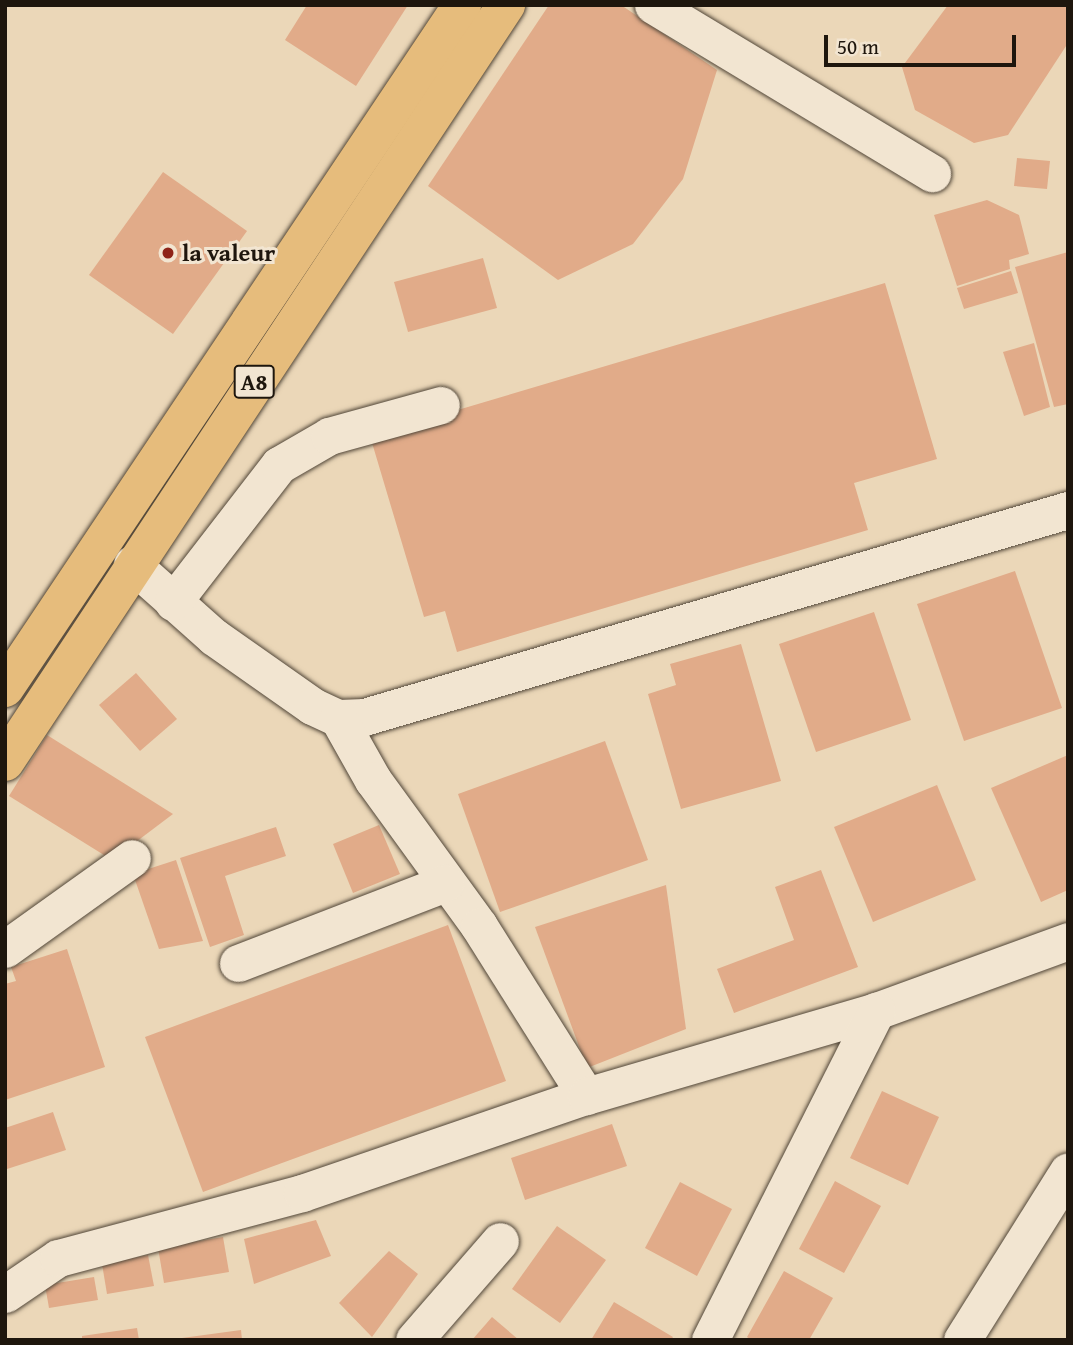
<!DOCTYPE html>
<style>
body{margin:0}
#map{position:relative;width:1073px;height:1345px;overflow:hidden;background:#ebd7b8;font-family:"Gentium Book Plus",serif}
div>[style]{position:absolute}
.building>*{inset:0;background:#e1ab89}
.roads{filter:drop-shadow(0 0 2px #514638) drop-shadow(0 0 2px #514638)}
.minor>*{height:37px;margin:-18.5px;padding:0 18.5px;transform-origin:18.5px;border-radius:18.5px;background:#f2e5d1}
.highway>*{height:38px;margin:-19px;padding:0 19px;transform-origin:19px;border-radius:19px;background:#e6bc7c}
.dots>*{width:19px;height:19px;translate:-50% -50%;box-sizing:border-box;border:4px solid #f2e5d1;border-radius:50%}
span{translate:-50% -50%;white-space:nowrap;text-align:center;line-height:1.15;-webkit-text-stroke:6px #f2e5d1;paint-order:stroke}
.shield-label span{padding:2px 5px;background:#f2e5d1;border:2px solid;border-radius:5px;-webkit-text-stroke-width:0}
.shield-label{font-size:23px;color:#1e160d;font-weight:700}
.poi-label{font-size:24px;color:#1e160d;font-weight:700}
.left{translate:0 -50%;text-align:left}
.frame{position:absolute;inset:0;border:7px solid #1e160d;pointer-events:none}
.scale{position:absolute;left:824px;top:35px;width:192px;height:32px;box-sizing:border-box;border:4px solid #1e160d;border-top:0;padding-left:9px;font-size:21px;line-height:24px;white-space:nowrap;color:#1e160d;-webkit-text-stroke:5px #f2e5d1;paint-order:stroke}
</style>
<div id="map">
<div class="building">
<i style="clip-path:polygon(307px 5px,408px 5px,356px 86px,285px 40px)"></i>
<i style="clip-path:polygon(549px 5px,621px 5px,717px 70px,683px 179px,633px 244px,558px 280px,428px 186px)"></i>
<i style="clip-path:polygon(948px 5px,1068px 5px,1068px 43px,1008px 135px,974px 143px,915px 110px,902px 67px)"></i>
<i style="clip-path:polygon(1017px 158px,1050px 161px,1047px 189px,1014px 186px)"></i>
<i style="clip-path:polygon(163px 172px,247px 231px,173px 334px,89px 275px)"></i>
<i style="clip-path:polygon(987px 200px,1019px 215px,1029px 254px,1009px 260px,1010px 269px,957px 286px,934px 215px)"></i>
<i style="clip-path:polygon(1068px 252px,1068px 404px,1054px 407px,1015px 267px)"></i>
<i style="clip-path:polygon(483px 258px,497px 308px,408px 332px,394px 282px)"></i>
<i style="clip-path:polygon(1011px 271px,1018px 293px,964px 309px,957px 288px)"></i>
<i style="clip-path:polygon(885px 283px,937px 459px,854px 483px,868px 530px,457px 652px,445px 611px,424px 617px,370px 436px)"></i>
<i style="clip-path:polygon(1034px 343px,1050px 407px,1024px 416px,1003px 352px)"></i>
<i style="clip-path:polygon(1015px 571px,1062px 708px,964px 741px,917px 604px)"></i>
<i style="clip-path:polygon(874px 612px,911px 720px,816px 752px,779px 644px)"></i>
<i style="clip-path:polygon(741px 644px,781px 781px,681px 809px,648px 694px,676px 685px,670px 664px)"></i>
<i style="clip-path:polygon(136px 673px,177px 719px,140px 751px,99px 705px)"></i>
<i style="clip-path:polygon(47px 735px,173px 814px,112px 860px,9px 796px)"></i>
<i style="clip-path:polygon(605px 741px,648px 860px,500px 912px,458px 794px)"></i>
<i style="clip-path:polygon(1068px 755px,1068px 890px,1041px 902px,991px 788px)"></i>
<i style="clip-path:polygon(937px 785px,976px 880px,873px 922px,834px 827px)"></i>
<i style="clip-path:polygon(379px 825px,400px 874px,353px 893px,333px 844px)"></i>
<i style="clip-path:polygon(276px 827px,286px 856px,225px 876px,244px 935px,210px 947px,180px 858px)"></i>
<i style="clip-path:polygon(176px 860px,203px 941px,159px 949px,133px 874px)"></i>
<i style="clip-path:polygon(821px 870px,858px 967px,734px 1013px,717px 969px,794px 940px,775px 887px)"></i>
<i style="clip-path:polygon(666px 885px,686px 1029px,587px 1068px,535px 927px)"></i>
<i style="clip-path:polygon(448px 925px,506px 1081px,203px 1192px,145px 1037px)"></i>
<i style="clip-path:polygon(67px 949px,105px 1067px,5px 1100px,5px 984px,16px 981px,11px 967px)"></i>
<i style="clip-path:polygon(882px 1091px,939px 1117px,908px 1185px,850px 1158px)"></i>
<i style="clip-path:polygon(53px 1112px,66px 1150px,7px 1169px,5px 1128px)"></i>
<i style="clip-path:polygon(612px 1124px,627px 1166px,525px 1200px,511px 1158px)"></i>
<i style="clip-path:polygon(835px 1181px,881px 1206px,844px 1273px,799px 1249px)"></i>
<i style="clip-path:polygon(680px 1182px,732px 1209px,697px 1276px,645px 1248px)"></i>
<i style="clip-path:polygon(316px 1220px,331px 1256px,254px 1284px,244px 1239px)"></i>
<i style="clip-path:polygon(557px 1226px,606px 1260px,560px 1323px,512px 1289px)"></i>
<i style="clip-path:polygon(223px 1237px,229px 1272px,164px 1283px,158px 1248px)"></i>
<i style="clip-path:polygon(389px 1251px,418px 1274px,372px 1337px,339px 1303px)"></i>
<i style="clip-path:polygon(148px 1255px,154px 1286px,107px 1294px,102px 1264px)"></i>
<i style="clip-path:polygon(784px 1271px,833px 1298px,809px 1340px,751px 1340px,747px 1337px)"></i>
<i style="clip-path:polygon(94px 1277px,98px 1300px,49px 1308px,45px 1285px)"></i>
<i style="clip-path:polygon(614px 1302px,673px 1337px,671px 1340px,591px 1340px)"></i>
<i style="clip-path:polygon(492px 1317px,519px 1340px,472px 1340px)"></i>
<i style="clip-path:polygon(137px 1328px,139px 1340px,82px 1340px,82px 1336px)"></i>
<i style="clip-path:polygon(241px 1330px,242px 1340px,183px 1340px,182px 1338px)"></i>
</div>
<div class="roads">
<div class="minor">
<i style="left:653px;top:5px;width:326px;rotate:31.1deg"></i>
<i style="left:132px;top:564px;width:110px;rotate:41.7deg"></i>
<i style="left:214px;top:637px;width:120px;rotate:35.1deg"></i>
<i style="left:312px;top:706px;width:29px;rotate:25deg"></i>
<i style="left:338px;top:718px;width:26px;rotate:-2deg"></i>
<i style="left:364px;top:717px;width:734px;rotate:-16.39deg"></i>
<i style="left:173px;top:602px;width:173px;rotate:-52.3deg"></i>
<i style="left:279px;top:465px;width:58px;rotate:-30.1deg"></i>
<i style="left:329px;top:436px;width:116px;rotate:-15.5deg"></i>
<i style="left:338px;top:718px;width:71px;rotate:60.6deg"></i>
<i style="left:373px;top:780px;width:180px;rotate:54deg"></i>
<i style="left:479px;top:926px;width:201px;rotate:57.8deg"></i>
<i style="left:5px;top:949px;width:156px;rotate:-35.6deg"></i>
<i style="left:238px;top:963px;width:222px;rotate:-21.1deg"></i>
<i style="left:5px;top:1294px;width:64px;rotate:-34.2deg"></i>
<i style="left:58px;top:1258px;width:253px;rotate:-14.9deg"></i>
<i style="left:302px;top:1193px;width:300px;rotate:-18.9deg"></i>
<i style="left:586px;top:1096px;width:302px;rotate:-16.3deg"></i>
<i style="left:876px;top:1011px;width:204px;rotate:-20deg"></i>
<i style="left:414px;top:1340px;width:131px;rotate:-49deg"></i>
<i style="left:710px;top:1340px;width:369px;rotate:-63.2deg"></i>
<i style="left:962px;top:1340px;width:199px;rotate:-57.9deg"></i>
</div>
<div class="highway">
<i style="left:5px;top:688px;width:822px;rotate:-56.21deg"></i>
<i style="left:5px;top:762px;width:908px;rotate:-56.5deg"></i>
</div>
</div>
<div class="dots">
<i style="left:168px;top:253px;background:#8f2418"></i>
</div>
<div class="shield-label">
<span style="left:254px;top:382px">A8</span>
</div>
<div class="poi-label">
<span class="left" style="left:182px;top:253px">la valeur</span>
</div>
<div class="frame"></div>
<div class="scale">50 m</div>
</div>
